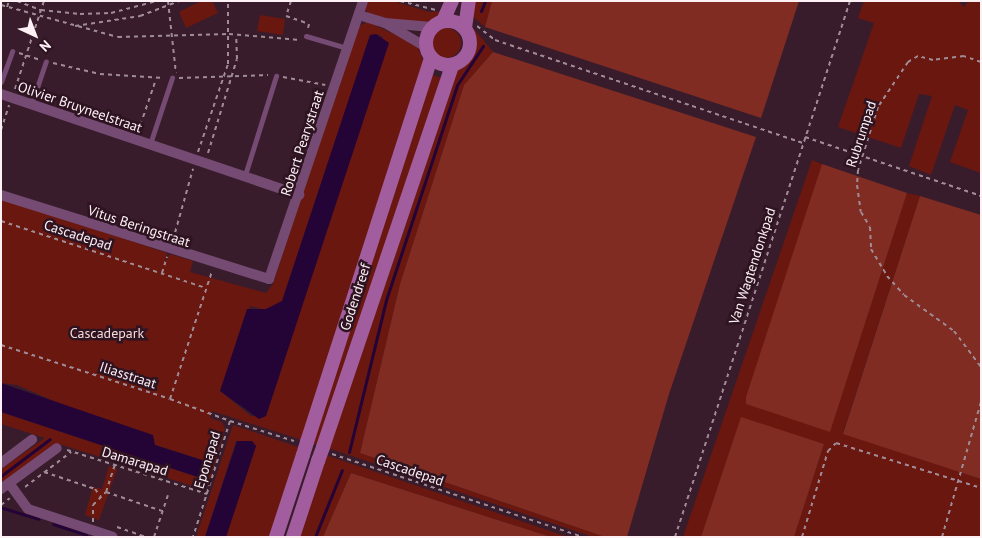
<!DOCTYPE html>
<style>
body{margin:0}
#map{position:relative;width:982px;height:538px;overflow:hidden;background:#391c2b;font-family:"PT Sans",sans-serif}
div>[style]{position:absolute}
.green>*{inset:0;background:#6a1710}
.round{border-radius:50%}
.forest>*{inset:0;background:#812c22}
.water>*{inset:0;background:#240337}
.stream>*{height:3px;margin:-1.5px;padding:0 1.5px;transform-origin:1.5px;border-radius:1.5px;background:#240337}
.path>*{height:2px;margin-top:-1px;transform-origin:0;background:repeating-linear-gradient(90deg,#a08c96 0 4px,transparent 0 8px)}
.service>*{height:5px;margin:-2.5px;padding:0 2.5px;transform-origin:2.5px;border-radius:2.5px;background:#754b73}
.minor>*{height:10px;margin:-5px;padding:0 5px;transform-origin:5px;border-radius:5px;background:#754b73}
.secondary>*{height:14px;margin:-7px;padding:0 7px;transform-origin:7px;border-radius:7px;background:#a15d9d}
.secondary>.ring{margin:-7px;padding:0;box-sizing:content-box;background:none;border:14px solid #a15d9d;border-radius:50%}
.secondary-bridge>*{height:14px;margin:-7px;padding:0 7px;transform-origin:7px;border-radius:7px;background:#a15d9d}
span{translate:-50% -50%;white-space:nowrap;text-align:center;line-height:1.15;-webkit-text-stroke:5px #2e1321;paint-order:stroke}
.street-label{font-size:14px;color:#fdf1f6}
.park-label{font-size:14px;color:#f6dbd7}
.frame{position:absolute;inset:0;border:2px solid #fdf1f6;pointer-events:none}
.north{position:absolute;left:10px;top:10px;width:50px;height:50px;-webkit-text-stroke:4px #2e1321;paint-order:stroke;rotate:137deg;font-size:14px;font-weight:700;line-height:20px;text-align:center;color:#fdf1f6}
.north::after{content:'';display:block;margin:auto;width:18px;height:22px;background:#fdf1f6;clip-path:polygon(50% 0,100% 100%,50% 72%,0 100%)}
</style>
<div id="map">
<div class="green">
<i style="clip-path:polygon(201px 1px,212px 1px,218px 13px,186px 28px,179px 12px)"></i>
<i style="clip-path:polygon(366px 1px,393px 1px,429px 12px,445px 11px,425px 26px,372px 15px,365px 10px)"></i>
<i style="clip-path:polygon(472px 1px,492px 1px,485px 27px,469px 13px)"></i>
<i style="clip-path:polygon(864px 1px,958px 1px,964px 7px,968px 1px,981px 1px,981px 173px,950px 162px,968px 110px,955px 105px,931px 175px,909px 166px,932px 96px,919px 94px,901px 148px,838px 127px,874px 23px,858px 18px)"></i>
<i style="clip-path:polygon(260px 15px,285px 19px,283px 35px,257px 31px)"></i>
<i style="clip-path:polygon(evenodd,368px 22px,417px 45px,424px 63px,305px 441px,212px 411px,210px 418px,222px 422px,225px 429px,209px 482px,199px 488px,59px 444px,1px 486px,1px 469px,45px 438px,1px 424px,1px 412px,197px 477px,205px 461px,155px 445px,17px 385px,1px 383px,1px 198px,167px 253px,164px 263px,170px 254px,193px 261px,190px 272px,266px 293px,273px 284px,357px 27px,368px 22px,376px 34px,383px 37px,366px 109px,266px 416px,251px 416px,220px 391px,250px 306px,266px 310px,282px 301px,370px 36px,376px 34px)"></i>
<i style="clip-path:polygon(469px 23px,493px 52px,464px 85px,400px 284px,360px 453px,605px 537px,593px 537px,325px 447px,456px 69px,473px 51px)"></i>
<i class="round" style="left:431px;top:28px;width:30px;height:30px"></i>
<i style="clip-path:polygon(430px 74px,441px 78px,321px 446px,310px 442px)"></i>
<i style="clip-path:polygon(812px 160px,822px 164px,747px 404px,830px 431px,907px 193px,920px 196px,843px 433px,981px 479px,981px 537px,794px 537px,824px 444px,741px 418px,701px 537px,683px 537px)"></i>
<i style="clip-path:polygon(233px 425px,301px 448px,272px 537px,226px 537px,256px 446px,236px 441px,205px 537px,196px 537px)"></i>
<i style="clip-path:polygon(323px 454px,568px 537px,551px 537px,351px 473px,323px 537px,297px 537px)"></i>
<i style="clip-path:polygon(109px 466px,117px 469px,99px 520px,85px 515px,93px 487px,102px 489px)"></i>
</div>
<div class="forest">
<i style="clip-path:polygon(492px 1px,799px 1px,761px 118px,485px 27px)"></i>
<i style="clip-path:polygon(493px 52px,756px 137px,669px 394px,627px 537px,605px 537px,360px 453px,400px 284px,464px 85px)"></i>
<i style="clip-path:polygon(822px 164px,907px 193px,830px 432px,746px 404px,746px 397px)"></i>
<i style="clip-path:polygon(920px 196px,981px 215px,981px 479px,843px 434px)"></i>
<i style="clip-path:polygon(741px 417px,824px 444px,794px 537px,701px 537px)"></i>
<i style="clip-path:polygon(351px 473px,551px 537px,323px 537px)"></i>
</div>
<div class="water">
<i style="clip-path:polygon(376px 34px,389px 43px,266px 416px,259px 419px,220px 391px,247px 309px,266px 309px,282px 301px,370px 35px)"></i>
<i style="clip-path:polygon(1px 383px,153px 435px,155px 445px,205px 461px,198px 477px,1px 412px)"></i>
<i style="clip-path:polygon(237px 441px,252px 441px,256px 446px,226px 537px,205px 537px)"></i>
</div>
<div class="stream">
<i style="left:481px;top:11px;width:11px;rotate:-68deg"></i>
<i style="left:349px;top:452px;width:156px;rotate:-76.3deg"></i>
<i style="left:386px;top:300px;width:226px;rotate:-71.7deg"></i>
<i style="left:457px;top:85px;width:47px;rotate:-56.3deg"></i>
<i style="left:1px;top:476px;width:61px;rotate:-37.1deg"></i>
<i style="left:3px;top:508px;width:37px;rotate:17deg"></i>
<i style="left:53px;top:524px;width:35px;rotate:18deg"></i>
<i style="left:315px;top:537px;width:72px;rotate:-68.1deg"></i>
</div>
<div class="path">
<i style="left:17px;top:1px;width:26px;rotate:21deg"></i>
<i style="left:41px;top:10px;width:39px;rotate:6deg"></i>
<i style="left:80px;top:14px;width:31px;rotate:-2deg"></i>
<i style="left:111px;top:13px;width:48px;rotate:-14.6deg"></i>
<i style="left:168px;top:1px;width:72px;rotate:83.7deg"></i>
<i style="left:291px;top:1px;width:16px;rotate:108deg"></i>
<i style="left:286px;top:16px;width:24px;rotate:19deg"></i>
<i style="left:309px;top:24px;width:4px;rotate:104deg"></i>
<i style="left:400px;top:1px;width:38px;rotate:14deg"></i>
<i style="left:1px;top:5px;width:121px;rotate:15.3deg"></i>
<i style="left:118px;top:37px;width:111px;rotate:-1.5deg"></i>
<i style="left:229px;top:34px;width:71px;rotate:4.8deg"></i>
<i style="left:7px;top:7px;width:6px;rotate:-72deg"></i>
<i style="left:75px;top:26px;width:66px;rotate:-8.7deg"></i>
<i style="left:140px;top:16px;width:42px;rotate:-21deg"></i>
<i style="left:477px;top:26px;width:23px;rotate:38deg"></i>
<i style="left:495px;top:40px;width:324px;rotate:18.5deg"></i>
<i style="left:19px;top:53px;width:20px;rotate:18deg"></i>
<i style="left:981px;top:62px;width:18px;rotate:-161deg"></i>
<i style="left:964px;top:56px;width:31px;rotate:173deg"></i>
<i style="left:933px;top:60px;width:16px;rotate:-165deg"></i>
<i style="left:918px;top:56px;width:12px;rotate:149deg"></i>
<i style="left:908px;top:62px;width:54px;rotate:123.7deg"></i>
<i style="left:878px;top:107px;width:66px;rotate:107.6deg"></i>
<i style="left:858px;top:170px;width:15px;rotate:94deg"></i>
<i style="left:857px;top:185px;width:27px;rotate:82deg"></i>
<i style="left:861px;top:212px;width:17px;rotate:59deg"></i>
<i style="left:870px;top:227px;width:22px;rotate:87deg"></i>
<i style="left:871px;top:249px;width:31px;rotate:59deg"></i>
<i style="left:887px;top:276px;width:25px;rotate:48deg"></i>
<i style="left:904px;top:295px;width:62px;rotate:35.8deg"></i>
<i style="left:954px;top:331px;width:45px;rotate:53.1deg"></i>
<i style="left:53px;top:63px;width:48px;rotate:13.2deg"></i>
<i style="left:100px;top:74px;width:64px;rotate:3.6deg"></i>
<i style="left:283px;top:77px;width:43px;rotate:10.8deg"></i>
<i style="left:179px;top:78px;width:89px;rotate:-1.9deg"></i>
<i style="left:15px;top:89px;width:93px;rotate:-71.8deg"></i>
<i style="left:1px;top:130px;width:26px;rotate:-72deg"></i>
<i style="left:138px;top:132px;width:56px;rotate:-71.2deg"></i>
<i style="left:805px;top:137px;width:186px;rotate:18.5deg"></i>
<i style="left:198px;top:152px;width:93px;rotate:-71.2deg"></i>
<i style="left:228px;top:64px;width:63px;rotate:-90deg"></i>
<i style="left:208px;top:153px;width:98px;rotate:-72.9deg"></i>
<i style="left:237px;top:59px;width:24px;rotate:-92deg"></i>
<i style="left:1px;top:221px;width:216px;rotate:18.1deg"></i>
<i style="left:173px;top:240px;width:74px;rotate:-74.3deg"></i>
<i style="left:162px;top:273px;width:17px;rotate:-73deg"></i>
<i style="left:1px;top:345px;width:177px;rotate:17.7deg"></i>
<i style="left:170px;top:399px;width:135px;rotate:-71.8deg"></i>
<i style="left:170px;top:399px;width:64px;rotate:20.1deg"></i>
<i style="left:230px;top:421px;width:122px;rotate:107.7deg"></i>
<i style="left:230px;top:421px;width:67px;rotate:17.4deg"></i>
<i style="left:67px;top:450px;width:147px;rotate:17.4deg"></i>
<i style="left:332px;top:454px;width:264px;rotate:18.3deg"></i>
<i style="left:44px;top:472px;width:54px;rotate:18.4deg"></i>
<i style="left:95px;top:489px;width:10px;rotate:53deg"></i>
<i style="left:25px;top:487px;width:58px;rotate:-37.3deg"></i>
<i style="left:106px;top:492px;width:59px;rotate:18.7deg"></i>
<i style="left:1px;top:505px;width:11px;rotate:-38deg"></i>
<i style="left:93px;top:522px;width:17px;rotate:-90deg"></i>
<i style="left:93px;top:505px;width:18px;rotate:-45deg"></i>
<i style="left:106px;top:492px;width:29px;rotate:-72deg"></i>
<i style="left:117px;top:527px;width:31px;rotate:19deg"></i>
<i style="left:154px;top:537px;width:44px;rotate:-71.6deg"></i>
<i style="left:675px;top:537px;width:564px;rotate:-71.92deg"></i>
<i style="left:802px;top:537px;width:90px;rotate:-73.2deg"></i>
<i style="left:828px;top:451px;width:11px;rotate:-45deg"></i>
<i style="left:836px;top:443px;width:152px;rotate:17.2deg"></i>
<i style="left:942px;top:537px;width:141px;rotate:-73.9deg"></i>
</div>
<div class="service">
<i style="left:306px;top:36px;width:43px;rotate:16.3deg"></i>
<i style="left:1px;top:82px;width:33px;rotate:-70deg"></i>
<i style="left:31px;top:105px;width:46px;rotate:-71.2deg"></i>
<i style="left:150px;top:144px;width:70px;rotate:-71.6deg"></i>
<i style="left:245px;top:175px;width:104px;rotate:-72.6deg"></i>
</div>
<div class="minor">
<i style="left:359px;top:15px;width:27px;rotate:17deg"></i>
<i style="left:385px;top:23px;width:47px;rotate:4.9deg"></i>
<i style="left:385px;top:23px;width:48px;rotate:30.3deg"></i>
<i style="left:1px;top:94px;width:315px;rotate:18.7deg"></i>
<i style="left:1px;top:195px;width:281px;rotate:17.4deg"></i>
<i style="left:269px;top:279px;width:293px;rotate:-71.3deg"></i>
<i style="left:1px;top:463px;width:39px;rotate:-37deg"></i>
<i style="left:9px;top:483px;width:32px;rotate:54deg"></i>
<i style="left:28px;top:509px;width:89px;rotate:18.2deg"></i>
<i style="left:1px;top:489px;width:69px;rotate:-36.2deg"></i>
</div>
<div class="secondary">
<i class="ring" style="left:426px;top:21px;width:30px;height:30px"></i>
<i style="left:443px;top:21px;width:22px;rotate:-66deg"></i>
<i style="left:465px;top:28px;width:27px;rotate:-82deg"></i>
<i style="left:307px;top:442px;width:404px;rotate:-72.1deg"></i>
<i style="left:323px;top:447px;width:403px;rotate:-71.3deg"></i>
<i style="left:276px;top:537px;width:86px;rotate:-71.8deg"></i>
<i style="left:293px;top:537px;width:80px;rotate:-71.8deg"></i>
</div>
<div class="secondary-bridge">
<i style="left:303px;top:455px;width:14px;rotate:-73deg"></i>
<i style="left:318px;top:461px;width:15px;rotate:-70deg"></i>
</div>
<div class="street-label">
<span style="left:80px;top:107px;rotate:19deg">Olivier Bruyneelstraat</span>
<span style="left:861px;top:134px;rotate:-72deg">Rubrumpad</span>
<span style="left:302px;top:143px;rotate:-72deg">Robert Pearystraat</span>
<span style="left:139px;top:226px;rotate:18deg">Vitus Beringstraat</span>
<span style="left:78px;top:235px;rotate:18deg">Cascadepad</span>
<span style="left:752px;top:266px;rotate:-72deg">Van Wagtendonkpad</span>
<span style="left:355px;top:297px;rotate:-72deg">Godendreef</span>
<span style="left:128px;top:375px;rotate:18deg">Iliasstraat</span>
<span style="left:207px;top:460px;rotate:-73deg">Eponapad</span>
<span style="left:135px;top:461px;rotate:17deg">Damarapad</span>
<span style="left:410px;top:470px;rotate:19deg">Cascadepad</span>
</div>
<div class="park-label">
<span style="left:107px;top:333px">Cascadepark</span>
</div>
<div class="frame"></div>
<div class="north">N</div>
</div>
